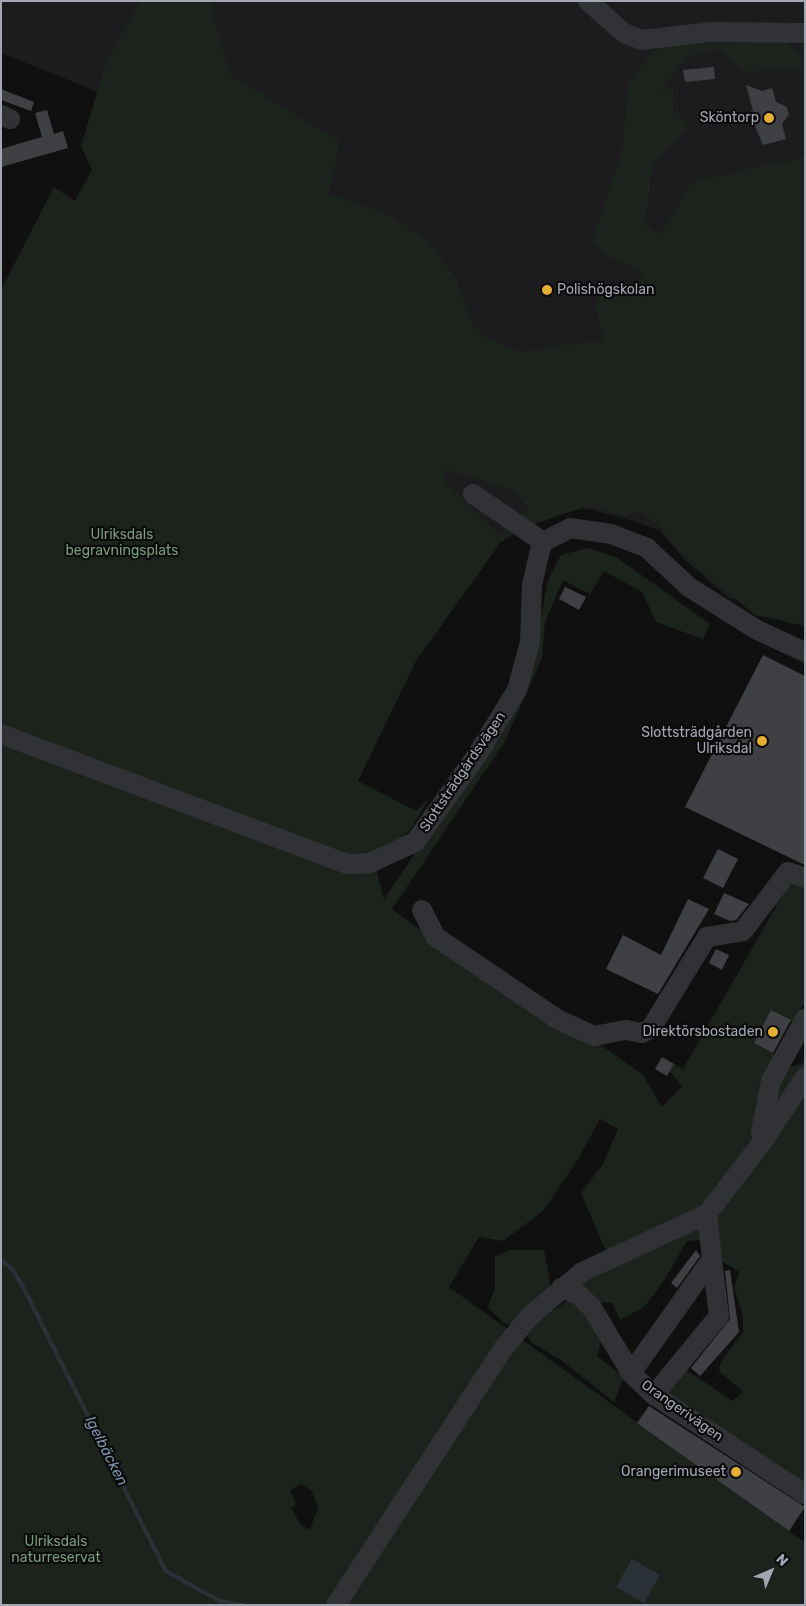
<!DOCTYPE html>
<meta charset="utf-8">
<style>
body{margin:0}
#map{position:relative;width:806px;height:1606px;overflow:hidden;background:#101011;font-family:Rubik,sans-serif}
div>[style]{position:absolute}
.built>*{inset:0;background:#1c1c1e}
.green>*{inset:0;background:#1c231d}
.water>*{inset:0;background:#2a3238}
.stream>*{height:4px;margin:-2px;padding:0 2px;transform-origin:2px;border-radius:2px;background:#2a3238}
.building>*{inset:0;background:#3f4044}
.minor>*{height:20px;margin:-10px;padding:0 10px;transform-origin:10px;border-radius:10px;background:#313236}
.dots>*{width:14px;height:14px;translate:-50% -50%;box-sizing:border-box;border:2px solid #0b0b0c;border-radius:50%}
span{translate:-50% -50%;white-space:nowrap;text-align:center;line-height:1.15;-webkit-text-stroke:4.5px #0b0b0c;paint-order:stroke}
.poi-label{font-size:14px;color:#a2a6b1}
.right{translate:-100% -50%;text-align:right}
.left{translate:0 -50%;text-align:left}
.park-label{font-size:14px;color:#7a9b7c}
.street-label{font-size:14px;color:#a2a6b1}
.water-label{font-size:15px;color:#7a93aa;font-style:italic}
.frame{position:absolute;inset:0;border:2px solid #a2a6b1;pointer-events:none}
.north{position:absolute;left:746px;top:1546px;width:50px;height:50px;-webkit-text-stroke:4px #0b0b0c;paint-order:stroke;rotate:45deg;font-size:14px;font-weight:700;line-height:20px;text-align:center;color:#a2a6b1}
.north::after{content:'';display:block;margin:auto;width:18px;height:22px;background:#a2a6b1;clip-path:polygon(50% 0,100% 100%,50% 72%,0 100%)}
</style>
<div id="map">
<div class="built">
<i style="clip-path:polygon(1px 1px,805px 1px,805px 584px,730px 599px,686px 561px,659px 530px,624px 518px,569px 505px,258px 260px,93px 90px,1px 53px)"></i>
<i style="clip-path:polygon(445px 468px,512px 490px,528px 508px,500px 535px,443px 479px)"></i>
</div>
<div class="green">
<i style="clip-path:polygon(evenodd,140px 1px,210px 1px,229px 74px,340px 142px,329px 194px,385px 213px,425px 239px,456px 278px,473px 326px,488px 338px,521px 352px,603px 340px,595px 304px,607px 285px,631px 290px,644px 272px,607px 256px,592px 241px,623px 147px,628px 84px,659px 44px,787px 42px,805px 63px,805px 68px,742px 71px,721px 50px,689px 55px,660px 91px,674px 89px,673px 109px,689px 126px,653px 162px,645px 224px,660px 235px,693px 181px,805px 158px,805px 626px,755px 615px,688px 561px,659px 526px,640px 512px,624px 516px,589px 506px,566px 513px,521px 529px,501px 542px,416px 661px,358px 781px,416px 811px,430px 797px,412px 827px,376px 868px,384px 899px,527px 688px,548px 580px,561px 555px,588px 548px,616px 557px,710px 624px,703px 639px,656px 622px,642px 592px,604px 571px,590px 594px,563px 580px,545px 622px,542px 658px,504px 743px,392px 909px,494px 984px,515px 984px,643px 1075px,662px 1107px,682px 1087px,670px 1071px,674px 1064px,683px 1069px,793px 877px,805px 883px,805px 1001px,793px 1022px,771px 1010px,754px 1043px,776px 1055px,756px 1104px,788px 1068px,805px 1062px,802px 1071px,805px 1072px,805px 1489px,663px 1391px,682px 1367px,732px 1401px,743px 1392px,719px 1371px,722px 1360px,743px 1332px,743px 1315px,734px 1288px,739px 1272px,716px 1257px,708px 1239px,687px 1241px,663px 1282px,644px 1307px,620px 1320px,612px 1303px,591px 1302px,605px 1325px,597px 1356px,624px 1377px,614px 1402px,561px 1360px,532px 1343px,521px 1326px,504px 1323px,488px 1308px,495px 1287px,495px 1256px,511px 1250px,544px 1250px,555px 1310px,568px 1300px,573px 1272px,606px 1267px,605px 1249px,581px 1193px,603px 1164px,618px 1129px,600px 1119px,577px 1161px,543px 1211px,503px 1241px,479px 1237px,449px 1287px,805px 1543px,805px 1605px,1px 1605px,1px 290px,54px 187px,75px 201px,92px 170px,81px 146px,106px 63px,140px 1px,445px 469px,512px 490px,528px 508px,500px 535px,444px 480px,445px 469px,140px 1px,301px 1484px,311px 1490px,318px 1507px,310px 1530px,300px 1524px,291px 1508px,296px 1504px,290px 1490px,301px 1484px)"></i>
</div>
<div class="water">
<i style="clip-path:polygon(632px 1559px,660px 1575px,644px 1603px,616px 1587px)"></i>
</div>
<div class="stream">
<i style="left:1px;top:1260px;width:14px;rotate:39deg"></i>
<i style="left:12px;top:1269px;width:19px;rotate:58deg"></i>
<i style="left:22px;top:1285px;width:320px;rotate:63.3deg"></i>
<i style="left:166px;top:1571px;width:62px;rotate:29.1deg"></i>
<i style="left:220px;top:1601px;width:23px;rotate:10deg"></i>
</div>
<div class="building">
<i style="clip-path:polygon(714px 67px,715px 79px,685px 82px,683px 70px)"></i>
<i style="clip-path:polygon(746px 85px,762px 91px,772px 88px,776px 102px,787px 107px,789px 115px,782px 124px,786px 139px,763px 145px,749px 112px,753px 111px)"></i>
<i style="clip-path:polygon(1px 89px,34px 102px,31px 111px,1px 100px)"></i>
<i style="clip-path:polygon(47px 110px,54px 134px,63px 131px,68px 148px,1px 167px,1px 149px,42px 137px,35px 113px)"></i>
<i style="clip-path:polygon(565px 587px,586px 597px,579px 610px,559px 599px)"></i>
<i style="clip-path:polygon(763px 655px,805px 676px,805px 865px,685px 807px)"></i>
<i style="clip-path:polygon(718px 849px,738px 859px,723px 888px,703px 878px)"></i>
<i style="clip-path:polygon(724px 893px,749px 904px,736px 920px,730px 921px,714px 914px)"></i>
<i style="clip-path:polygon(688px 899px,709px 909px,658px 994px,606px 969px,623px 935px,661px 955px)"></i>
<i style="clip-path:polygon(716px 949px,729px 955px,722px 970px,709px 963px)"></i>
<i style="clip-path:polygon(771px 1010px,791px 1020px,773px 1053px,754px 1043px)"></i>
<i style="clip-path:polygon(662px 1057px,674px 1064px,667px 1076px,655px 1069px)"></i>
<i style="clip-path:polygon(696px 1250px,700px 1256px,677px 1288px,671px 1283px)"></i>
<i style="clip-path:polygon(730px 1270px,739px 1332px,700px 1376px,691px 1368px,730px 1319px,725px 1271px)"></i>
<i style="clip-path:polygon(649px 1406px,805px 1507px,789px 1531px,637px 1423px)"></i>
</div>
<div class="minor">
<i style="left:588px;top:1px;width:48px;rotate:41.6deg"></i>
<i style="left:624px;top:33px;width:19px;rotate:21deg"></i>
<i style="left:642px;top:40px;width:68px;rotate:-6.7deg"></i>
<i style="left:710px;top:32px;width:95px;rotate:0.6deg"></i>
<i style="left:1px;top:115px;width:10px;rotate:24deg"></i>
<i style="left:473px;top:494px;width:85px;rotate:34.4deg"></i>
<i style="left:1px;top:734px;width:370px;rotate:20.6deg"></i>
<i style="left:347px;top:864px;width:23px;rotate:-2deg"></i>
<i style="left:370px;top:863px;width:50px;rotate:-25deg"></i>
<i style="left:415px;top:842px;width:107px;rotate:-54.5deg"></i>
<i style="left:477px;top:755px;width:76px;rotate:-58.4deg"></i>
<i style="left:517px;top:690px;width:50px;rotate:-74.8deg"></i>
<i style="left:530px;top:642px;width:57px;rotate:-88deg"></i>
<i style="left:532px;top:585px;width:32px;rotate:-77deg"></i>
<i style="left:539px;top:554px;width:13px;rotate:-72deg"></i>
<i style="left:543px;top:542px;width:30px;rotate:-27deg"></i>
<i style="left:570px;top:528px;width:41px;rotate:8.3deg"></i>
<i style="left:611px;top:534px;width:39px;rotate:21deg"></i>
<i style="left:647px;top:548px;width:57px;rotate:42.9deg"></i>
<i style="left:689px;top:587px;width:80px;rotate:32.3deg"></i>
<i style="left:757px;top:630px;width:53px;rotate:24.6deg"></i>
<i style="left:422px;top:910px;width:30px;rotate:63deg"></i>
<i style="left:436px;top:937px;width:146px;rotate:34.1deg"></i>
<i style="left:557px;top:1019px;width:41px;rotate:24.7deg"></i>
<i style="left:594px;top:1036px;width:33px;rotate:-11deg"></i>
<i style="left:626px;top:1030px;width:16px;rotate:11deg"></i>
<i style="left:642px;top:1033px;width:10px;rotate:-29deg"></i>
<i style="left:651px;top:1028px;width:107px;rotate:-58.4deg"></i>
<i style="left:707px;top:937px;width:36px;rotate:-9deg"></i>
<i style="left:743px;top:931px;width:74px;rotate:-52.7deg"></i>
<i style="left:788px;top:872px;width:18px;rotate:19deg"></i>
<i style="left:763px;top:1139px;width:7px;rotate:-106deg"></i>
<i style="left:761px;top:1132px;width:52px;rotate:-78.9deg"></i>
<i style="left:771px;top:1081px;width:71px;rotate:-61.3deg"></i>
<i style="left:561px;top:1288px;width:19px;rotate:21deg"></i>
<i style="left:579px;top:1295px;width:18px;rotate:45deg"></i>
<i style="left:592px;top:1308px;width:76px;rotate:59deg"></i>
<i style="left:631px;top:1373px;width:32px;rotate:44deg"></i>
<i style="left:654px;top:1395px;width:181px;rotate:33.3deg"></i>
<i style="left:631px;top:1373px;width:140px;rotate:-54.6deg"></i>
<i style="left:712px;top:1259px;width:45px;rotate:-96.3deg"></i>
<i style="left:654px;top:1395px;width:102px;rotate:-50.6deg"></i>
<i style="left:719px;top:1316px;width:57px;rotate:-97deg"></i>
<i style="left:336px;top:1605px;width:306px;rotate:-56.9deg"></i>
<i style="left:503px;top:1349px;width:41px;rotate:-50.9deg"></i>
<i style="left:529px;top:1317px;width:70px;rotate:-40.3deg"></i>
<i style="left:582px;top:1272px;width:138px;rotate:-24.9deg"></i>
<i style="left:707px;top:1214px;width:92px;rotate:-52.5deg"></i>
<i style="left:763px;top:1141px;width:77px;rotate:-56.7deg"></i>
</div>
<div class="dots">
<i style="left:769px;top:118px;background:#e4ad34"></i>
<i style="left:547px;top:290px;background:#e4ad34"></i>
<i style="left:762px;top:741px;background:#e4ad34"></i>
<i style="left:773px;top:1032px;background:#e4ad34"></i>
<i style="left:736px;top:1472px;background:#e4ad34"></i>
</div>
<div class="poi-label">
<span class="right" style="left:759px;top:118px">Sköntorp</span>
<span class="left" style="left:557px;top:290px">Polishögskolan</span>
<span class="right" style="left:752px;top:741px">Slottsträdgården<br>Ulriksdal</span>
<span class="right" style="left:763px;top:1032px">Direktörsbostaden</span>
<span class="right" style="left:726px;top:1472px">Orangerimuseet</span>
</div>
<div class="park-label">
<span style="left:122px;top:543px">Ulriksdals<br>begravningsplats</span>
<span style="left:56px;top:1550px">Ulriksdals<br>naturreservat</span>
</div>
<div class="street-label">
<span style="left:463px;top:772px;rotate:-56deg">Slottsträdgårdsvägen</span>
<span style="left:682px;top:1411px;rotate:35deg">Orangerivägen</span>
</div>
<div class="water-label">
<span style="left:106px;top:1451px;rotate:63deg">Igelbäcken</span>
</div>
<div class="frame"></div>
<div class="north">N</div>
</div>
